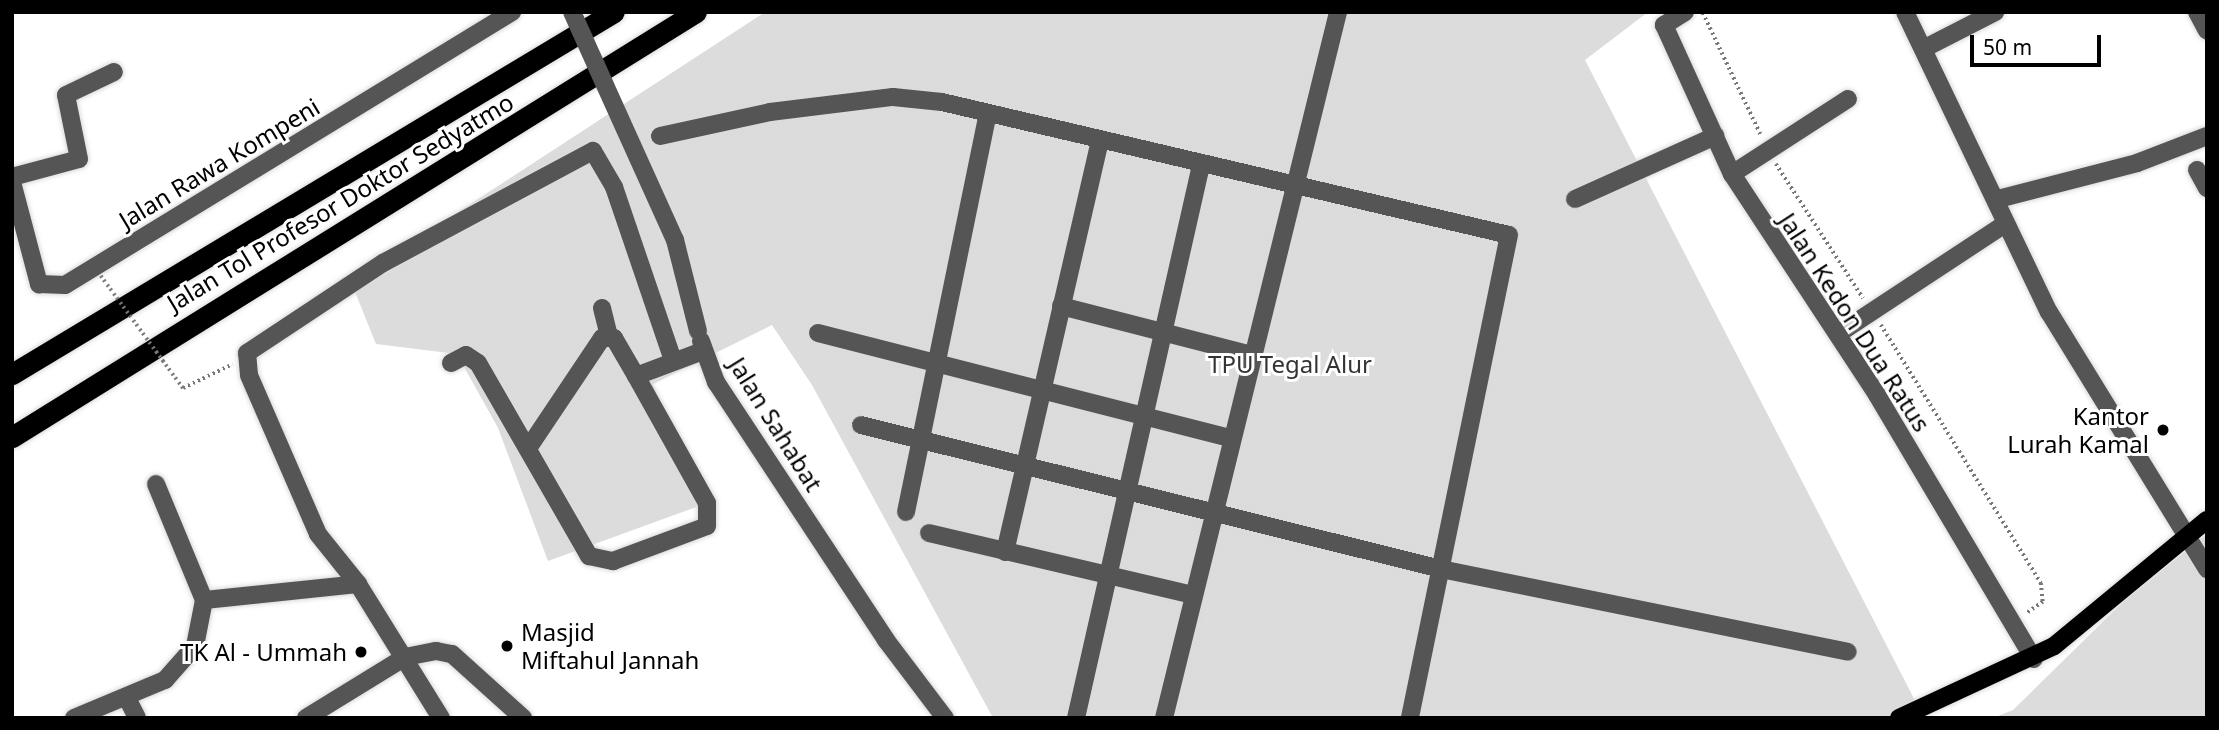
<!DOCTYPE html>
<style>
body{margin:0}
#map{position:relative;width:2219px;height:730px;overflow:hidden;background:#fff;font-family:"Noto Sans",sans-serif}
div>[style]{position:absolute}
.green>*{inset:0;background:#dcdcdc}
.path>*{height:3.5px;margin-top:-1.75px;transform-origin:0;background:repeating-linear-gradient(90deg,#777 0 2px,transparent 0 5.5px)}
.roads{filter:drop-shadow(0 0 2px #dbdbdb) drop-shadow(0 0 2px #dbdbdb)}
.minor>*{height:18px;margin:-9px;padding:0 9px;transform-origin:9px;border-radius:9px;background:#555}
.major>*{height:18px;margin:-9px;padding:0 9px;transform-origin:9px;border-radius:9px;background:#000}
.highway>*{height:21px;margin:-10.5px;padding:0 10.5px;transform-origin:10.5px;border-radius:10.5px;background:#000}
.path-bridge>*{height:3.5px;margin-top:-1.75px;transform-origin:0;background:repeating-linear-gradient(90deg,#777 0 2px,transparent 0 5.5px)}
.minor-bridge>*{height:18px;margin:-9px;padding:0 9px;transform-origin:9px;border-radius:9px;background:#555}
.dots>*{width:19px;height:19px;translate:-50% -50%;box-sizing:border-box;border:4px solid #fff;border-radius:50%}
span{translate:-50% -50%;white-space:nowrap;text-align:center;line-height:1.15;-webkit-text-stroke:6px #fff;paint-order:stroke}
.street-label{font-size:24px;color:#000}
.park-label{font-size:24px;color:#333}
.poi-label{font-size:24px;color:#000}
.right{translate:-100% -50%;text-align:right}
.left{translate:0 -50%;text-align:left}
.frame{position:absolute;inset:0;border:14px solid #000;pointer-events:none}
.scale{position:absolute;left:1970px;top:35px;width:131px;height:32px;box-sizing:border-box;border:4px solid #000;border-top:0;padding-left:9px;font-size:21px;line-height:24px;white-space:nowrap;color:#000;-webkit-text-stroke:5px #fff;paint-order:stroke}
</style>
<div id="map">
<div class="green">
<i style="clip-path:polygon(765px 12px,1648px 12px,1585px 60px,1924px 718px,993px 718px,812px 385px,772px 325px,653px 384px,699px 506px,548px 561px,498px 428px,457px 354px,376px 344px,351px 282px)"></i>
<i style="clip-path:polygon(2207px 534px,2207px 718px,1993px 718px,2013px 710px,2124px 601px)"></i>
</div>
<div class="path">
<i style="left:1703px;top:13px;width:135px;rotate:64.6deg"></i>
<i style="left:1776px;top:164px;width:160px;rotate:57deg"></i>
<i style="left:1881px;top:325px;width:304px;rotate:58.2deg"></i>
<i style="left:2041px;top:583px;width:19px;rotate:84deg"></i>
<i style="left:2043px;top:602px;width:21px;rotate:145deg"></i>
<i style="left:183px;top:388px;width:55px;rotate:-25.6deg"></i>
</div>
<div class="roads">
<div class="minor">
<i style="left:1685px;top:12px;width:25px;rotate:148deg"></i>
<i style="left:1664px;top:25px;width:164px;rotate:65.5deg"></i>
<i style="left:1732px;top:174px;width:264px;rotate:56.7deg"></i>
<i style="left:1877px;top:395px;width:307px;rotate:59.3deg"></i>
<i style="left:1905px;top:12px;width:333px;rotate:64.4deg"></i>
<i style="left:2049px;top:312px;width:302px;rotate:58.4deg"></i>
<i style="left:2197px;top:12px;width:21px;rotate:62deg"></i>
<i style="left:1925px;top:48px;width:79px;rotate:-27.2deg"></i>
<i style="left:660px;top:136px;width:113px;rotate:-12.3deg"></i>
<i style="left:770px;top:112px;width:124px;rotate:-7deg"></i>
<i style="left:893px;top:97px;width:49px;rotate:5.8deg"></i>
<i style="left:942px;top:102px;width:582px;rotate:13.2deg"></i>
<i style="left:1509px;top:235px;width:493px;rotate:101.6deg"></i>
<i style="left:2197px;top:170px;width:21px;rotate:61deg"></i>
<i style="left:1732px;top:174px;width:138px;rotate:-32.9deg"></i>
<i style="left:12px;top:177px;width:69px;rotate:-15deg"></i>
<i style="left:79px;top:159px;width:65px;rotate:-101.5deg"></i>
<i style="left:66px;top:95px;width:53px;rotate:-25.6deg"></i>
<i style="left:12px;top:182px;width:106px;rotate:75.2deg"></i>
<i style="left:39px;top:284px;width:26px;rotate:2deg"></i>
<i style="left:65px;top:285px;width:524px;rotate:-31.41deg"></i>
<i style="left:1575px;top:199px;width:154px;rotate:-24.2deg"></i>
<i style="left:1998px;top:199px;width:144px;rotate:-14.5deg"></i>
<i style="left:2137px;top:163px;width:75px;rotate:-21.1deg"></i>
<i style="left:1061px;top:306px;width:197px;rotate:14.4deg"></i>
<i style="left:602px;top:308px;width:29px;rotate:76deg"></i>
<i style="left:818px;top:333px;width:426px;rotate:14.3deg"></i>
<i style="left:1838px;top:334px;width:200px;rotate:-33.4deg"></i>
<i style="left:701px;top:341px;width:44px;rotate:69.9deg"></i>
<i style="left:716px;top:382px;width:309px;rotate:56.6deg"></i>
<i style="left:886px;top:640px;width:98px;rotate:52.9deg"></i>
<i style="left:451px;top:363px;width:17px;rotate:-28deg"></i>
<i style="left:466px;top:355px;width:14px;rotate:34deg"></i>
<i style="left:478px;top:363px;width:223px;rotate:60.1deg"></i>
<i style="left:589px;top:556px;width:25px;rotate:12deg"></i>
<i style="left:613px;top:561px;width:100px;rotate:-20.4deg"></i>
<i style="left:707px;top:526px;width:23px;rotate:-90deg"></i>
<i style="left:707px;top:503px;width:145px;rotate:-119.2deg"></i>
<i style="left:636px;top:376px;width:72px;rotate:-20.5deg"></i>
<i style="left:861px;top:425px;width:598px;rotate:13.94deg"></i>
<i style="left:1441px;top:569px;width:415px;rotate:11.5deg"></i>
<i style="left:529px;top:447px;width:131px;rotate:-56.2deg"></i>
<i style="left:602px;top:338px;width:12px"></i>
<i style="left:614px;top:338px;width:44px;rotate:59.9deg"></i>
<i style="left:156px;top:484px;width:126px;rotate:67.5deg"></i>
<i style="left:906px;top:512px;width:407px;rotate:-78.4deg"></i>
<i style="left:929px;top:533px;width:271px;rotate:13.2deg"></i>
<i style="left:1005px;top:552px;width:423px;rotate:-77deg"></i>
<i style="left:127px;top:698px;width:22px;rotate:63deg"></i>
<i style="left:74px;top:718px;width:99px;rotate:-22.7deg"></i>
<i style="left:165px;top:680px;width:45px;rotate:-48.6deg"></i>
<i style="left:195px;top:646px;width:47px;rotate:-78.9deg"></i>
<i style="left:204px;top:600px;width:155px;rotate:-5.9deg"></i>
<i style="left:306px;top:718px;width:116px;rotate:-31.6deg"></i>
<i style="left:405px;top:657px;width:32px;rotate:-11deg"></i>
<i style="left:436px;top:651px;width:16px;rotate:11deg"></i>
<i style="left:452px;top:654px;width:96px;rotate:42deg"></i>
<i style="left:441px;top:718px;width:158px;rotate:-121.8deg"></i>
<i style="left:358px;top:584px;width:64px;rotate:-128.7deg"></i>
<i style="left:318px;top:534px;width:173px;rotate:-113.5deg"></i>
<i style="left:249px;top:375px;width:22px;rotate:-95deg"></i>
<i style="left:247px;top:353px;width:163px;rotate:-33.5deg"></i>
<i style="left:383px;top:263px;width:238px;rotate:-28.1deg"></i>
<i style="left:593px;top:151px;width:42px;rotate:59.7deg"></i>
<i style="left:614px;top:187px;width:183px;rotate:71.2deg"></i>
<i style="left:1076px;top:718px;width:567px;rotate:-77.26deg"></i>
<i style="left:1164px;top:718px;width:727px;rotate:-76.15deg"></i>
</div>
<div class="major">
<i style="left:1899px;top:718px;width:171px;rotate:-24.9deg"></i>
<i style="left:2054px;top:646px;width:198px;rotate:-39.5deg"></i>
</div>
<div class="highway">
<i style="left:12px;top:374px;width:702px;rotate:-31.02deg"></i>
<i style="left:12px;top:437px;width:805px;rotate:-31.85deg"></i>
</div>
</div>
<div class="path-bridge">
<i style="left:101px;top:276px;width:139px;rotate:53.8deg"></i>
</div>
<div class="minor-bridge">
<i style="left:572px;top:12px;width:250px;rotate:65.7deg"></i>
<i style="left:675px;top:240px;width:94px;rotate:75.8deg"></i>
</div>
<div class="dots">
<i style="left:2163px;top:430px;background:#000"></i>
<i style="left:507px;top:646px;background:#000"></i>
<i style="left:361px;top:652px;background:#000"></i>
</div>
<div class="street-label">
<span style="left:219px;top:163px;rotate:-31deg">Jalan Rawa Kompeni</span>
<span style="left:340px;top:202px;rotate:-31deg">Jalan Tol Profesor Doktor Sedyatmo</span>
<span style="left:1855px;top:322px;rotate:57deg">Jalan Kedon Dua Ratus</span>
<span style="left:776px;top:424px;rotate:58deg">Jalan Sahabat</span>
</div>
<div class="park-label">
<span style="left:1290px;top:364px">TPU Tegal Alur</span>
</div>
<div class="poi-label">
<span class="right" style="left:2149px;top:430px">Kantor<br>Lurah Kamal</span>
<span class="left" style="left:521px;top:646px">Masjid<br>Miftahul Jannah</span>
<span class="right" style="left:347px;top:652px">TK Al - Ummah</span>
</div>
<div class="frame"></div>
<div class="scale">50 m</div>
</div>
